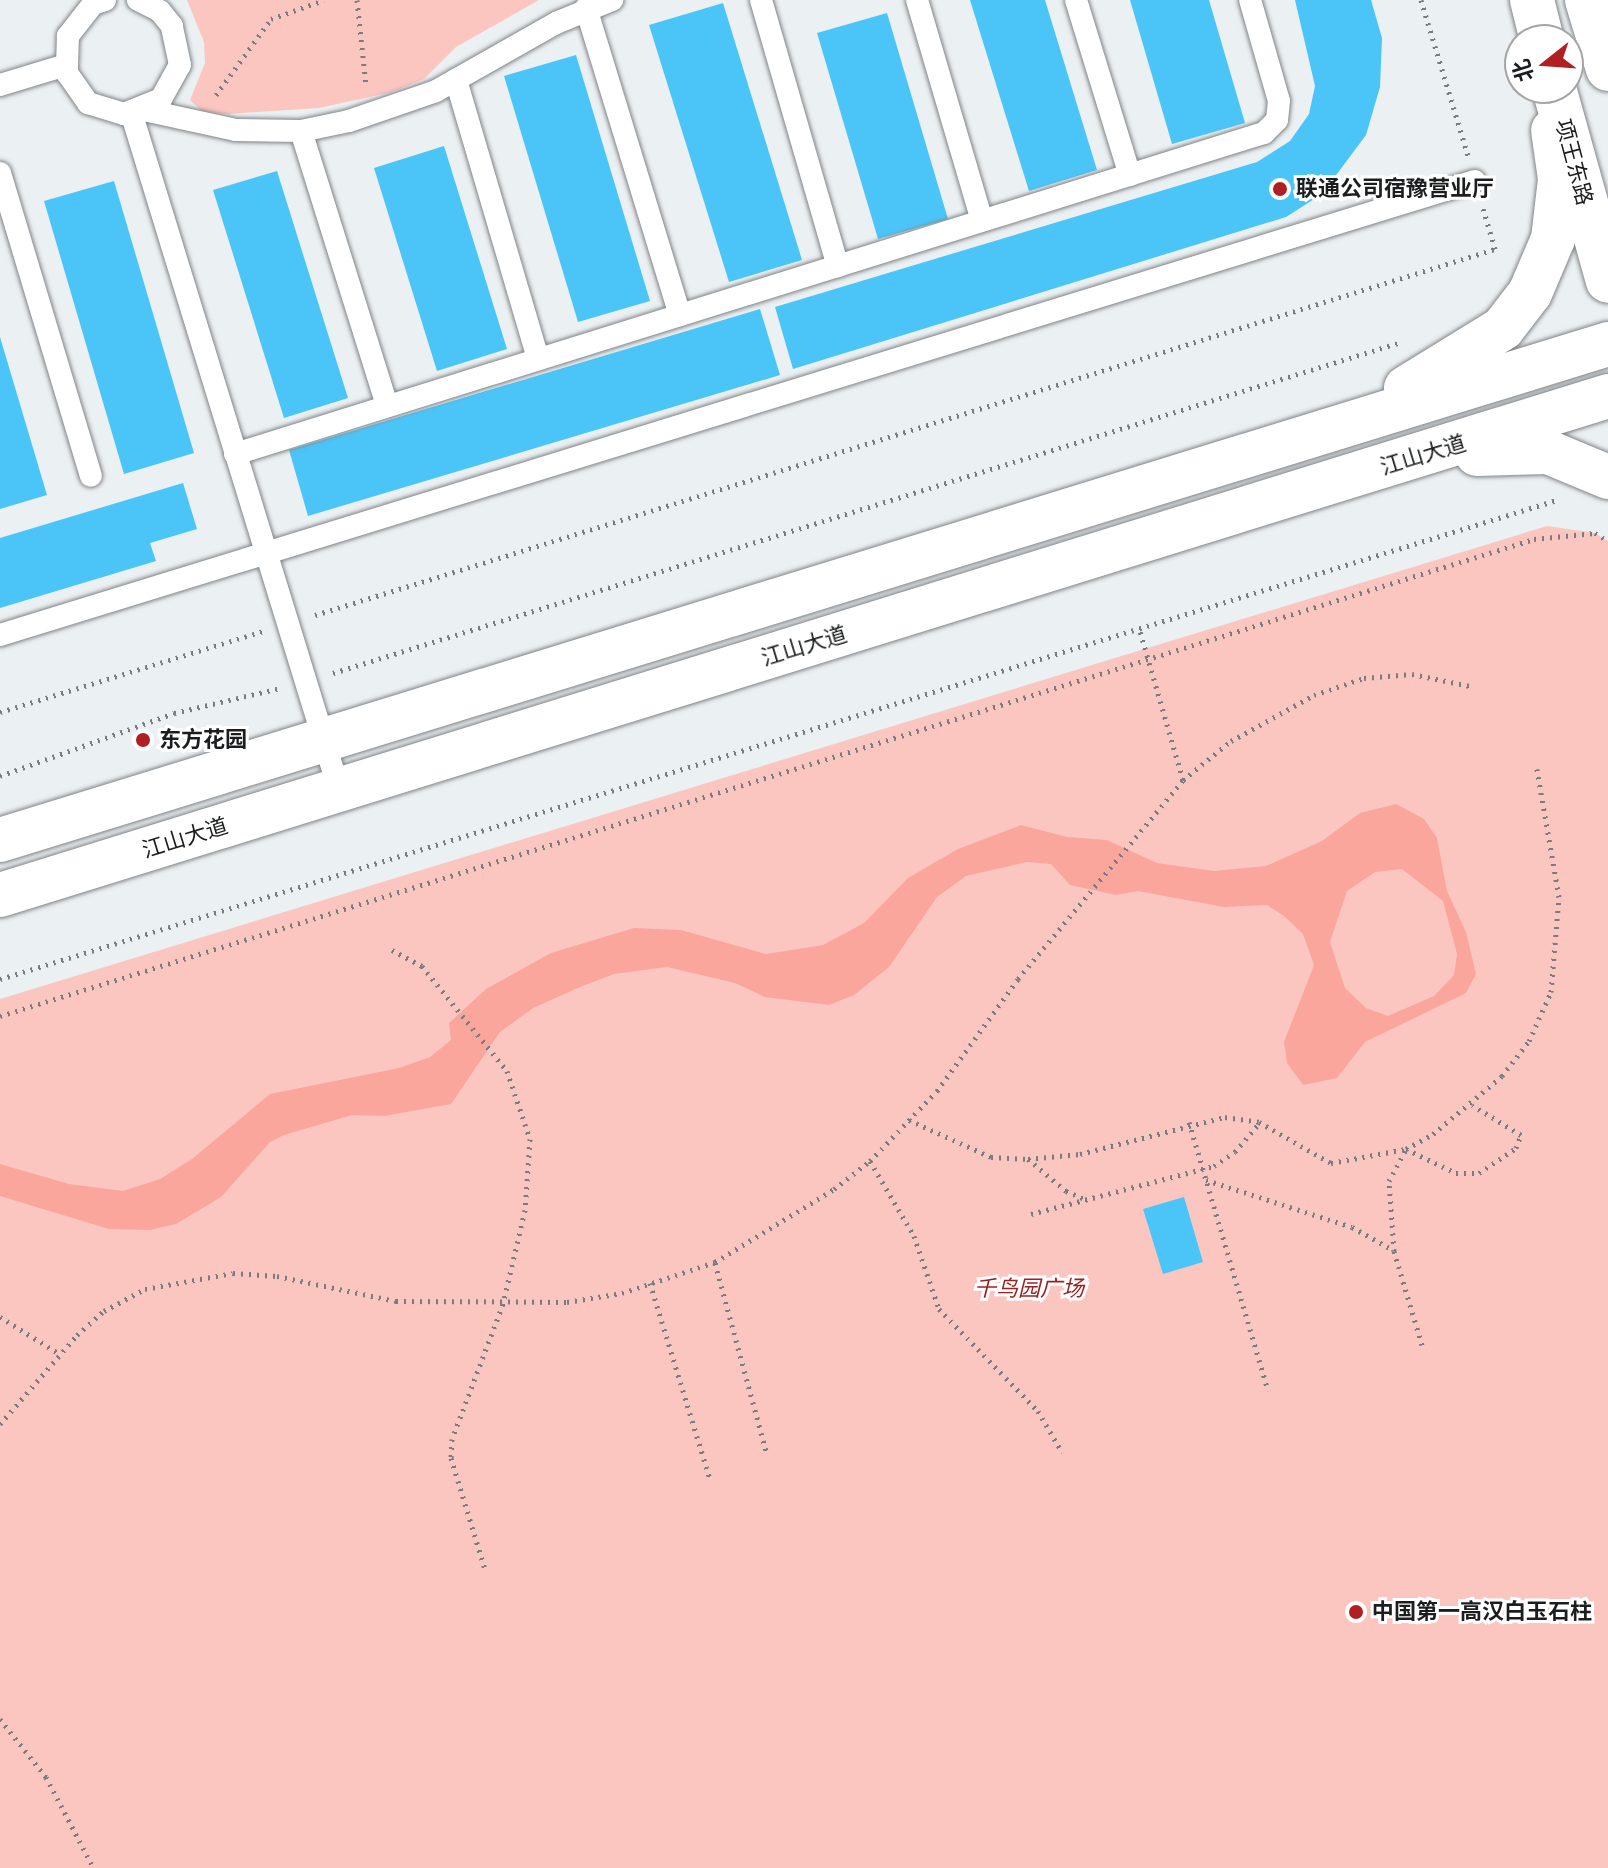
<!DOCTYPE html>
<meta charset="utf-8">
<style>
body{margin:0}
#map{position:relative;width:1608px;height:1868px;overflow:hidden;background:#ebf0f2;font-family:"Source Serif 4","Noto Sans SC",serif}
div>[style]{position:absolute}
.green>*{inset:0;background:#fcc6c0}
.water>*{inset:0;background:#fba69c}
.building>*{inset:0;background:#4bc5f8}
.path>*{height:5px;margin-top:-2.5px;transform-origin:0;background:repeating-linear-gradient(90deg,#797c7e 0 2px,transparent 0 8px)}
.roads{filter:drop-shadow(0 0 2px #808487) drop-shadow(0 0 2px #808487)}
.service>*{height:22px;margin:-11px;padding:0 11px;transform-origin:11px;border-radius:11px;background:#fff}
.secondary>*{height:44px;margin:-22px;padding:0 22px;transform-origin:22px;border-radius:22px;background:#fff}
.primary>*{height:44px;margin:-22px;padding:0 22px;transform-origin:22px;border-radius:22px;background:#fff}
.dots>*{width:22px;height:22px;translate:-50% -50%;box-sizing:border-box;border:4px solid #fff;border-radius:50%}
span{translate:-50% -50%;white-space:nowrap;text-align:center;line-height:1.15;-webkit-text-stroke:6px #fff;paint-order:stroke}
.street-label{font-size:22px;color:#1b1d1e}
.poi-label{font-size:22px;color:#1b1d1e;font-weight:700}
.left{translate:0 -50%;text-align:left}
.park-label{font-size:22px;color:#9c2221;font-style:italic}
.north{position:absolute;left:1504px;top:24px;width:80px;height:80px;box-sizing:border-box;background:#fff;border:2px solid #a4a5a5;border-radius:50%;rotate:253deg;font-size:22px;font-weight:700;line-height:32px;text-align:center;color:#1b1d1e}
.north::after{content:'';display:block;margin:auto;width:28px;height:36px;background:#b01f21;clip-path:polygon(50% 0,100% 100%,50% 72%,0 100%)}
</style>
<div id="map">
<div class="green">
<i style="clip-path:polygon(187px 0,539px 0,456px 47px,424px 79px,392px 92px,319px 108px,226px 114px,202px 111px,190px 100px,205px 63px,204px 42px)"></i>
<i style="clip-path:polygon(1547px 526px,1595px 533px,1608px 541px,1608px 1868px,0 1868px,0 999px)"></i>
</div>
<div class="water">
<i style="clip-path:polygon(evenodd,1396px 804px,1424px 819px,1437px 838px,1447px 891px,1466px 932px,1476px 974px,1466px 993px,1365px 1042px,1337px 1078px,1303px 1085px,1287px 1063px,1284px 1042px,1314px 965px,1303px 934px,1284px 916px,1267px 905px,1224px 907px,1138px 891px,1116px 895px,1070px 885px,1051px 864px,1027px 862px,966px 876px,937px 897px,889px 967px,854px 995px,829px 1005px,765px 997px,735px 983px,667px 967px,614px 974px,580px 987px,533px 1008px,500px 1032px,451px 1104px,384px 1116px,352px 1115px,284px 1135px,270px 1142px,221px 1197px,176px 1224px,150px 1230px,109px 1229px,0 1196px,0 1164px,69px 1184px,123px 1191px,160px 1179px,192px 1159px,270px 1094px,399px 1068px,430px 1057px,451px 1040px,449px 1023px,486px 989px,551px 953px,634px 928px,681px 930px,766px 954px,823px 945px,864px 923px,908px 878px,958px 849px,1021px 825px,1067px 837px,1107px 840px,1157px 863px,1214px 871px,1266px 866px,1322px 841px,1360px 813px,1396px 804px,1402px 869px,1443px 901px,1457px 954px,1454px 975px,1434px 996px,1388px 1016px,1366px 1008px,1345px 988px,1330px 942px,1347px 891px,1375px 872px,1402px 869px)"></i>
</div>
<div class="building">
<i style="clip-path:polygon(970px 0,1045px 0,1097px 170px,1029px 191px)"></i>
<i style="clip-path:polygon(1130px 0,1209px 0,1245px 123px,1172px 144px)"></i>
<i style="clip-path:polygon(1295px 0,1371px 0,1382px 38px,1380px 87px,1366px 135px,1322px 194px,1286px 217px,793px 369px,775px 307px,1257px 162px,1290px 141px,1309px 114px,1315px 86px)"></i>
<i style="clip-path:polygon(723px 3px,802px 260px,729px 282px,649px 25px)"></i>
<i style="clip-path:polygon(887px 13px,948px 219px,878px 239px,817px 33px)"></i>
<i style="clip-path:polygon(576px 55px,650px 301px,578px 322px,504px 76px)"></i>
<i style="clip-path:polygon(444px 146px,507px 349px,437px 371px,374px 168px)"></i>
<i style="clip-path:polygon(277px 171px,348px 398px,284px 418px,213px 190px)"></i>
<i style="clip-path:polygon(114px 181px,194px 453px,124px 474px,44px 201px)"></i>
<i style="clip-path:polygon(760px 309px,780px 375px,308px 516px,289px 450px)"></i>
<i style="clip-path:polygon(0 337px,47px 495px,0 509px)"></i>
<i style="clip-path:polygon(183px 483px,197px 529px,150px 543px,156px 561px,0 608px,0 538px)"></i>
<i style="clip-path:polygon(1184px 1197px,1203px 1262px,1163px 1274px,1143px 1209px)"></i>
</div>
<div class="path">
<i style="left:357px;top:0;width:86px;rotate:84deg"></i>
<i style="left:1421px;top:0;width:163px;rotate:73.2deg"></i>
<i style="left:216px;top:95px;width:94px;rotate:-54.1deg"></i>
<i style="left:271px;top:19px;width:56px;rotate:-19.7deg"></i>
<i style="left:315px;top:615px;width:1235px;rotate:-17.23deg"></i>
<i style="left:1495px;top:249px;width:43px;rotate:-106.3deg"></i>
<i style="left:333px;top:673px;width:1118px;rotate:-17.22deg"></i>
<i style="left:0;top:712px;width:276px;rotate:-17.1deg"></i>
<i style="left:0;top:776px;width:185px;rotate:-19.9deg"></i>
<i style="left:174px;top:713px;width:110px;rotate:-13.2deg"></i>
<i style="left:1183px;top:780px;width:62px;rotate:-39.1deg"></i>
<i style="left:1231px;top:741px;width:95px;rotate:-29deg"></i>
<i style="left:1314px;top:695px;width:53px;rotate:-18.8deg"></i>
<i style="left:1364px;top:678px;width:48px;rotate:-4.8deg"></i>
<i style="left:1412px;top:674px;width:59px;rotate:11.7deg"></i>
<i style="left:392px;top:950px;width:34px;rotate:28deg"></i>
<i style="left:422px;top:966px;width:135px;rotate:51deg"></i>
<i style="left:507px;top:1071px;width:72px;rotate:71.3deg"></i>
<i style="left:530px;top:1139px;width:71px;rotate:94deg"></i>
<i style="left:525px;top:1210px;width:97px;rotate:103.2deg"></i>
<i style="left:503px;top:1304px;width:144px;rotate:110.7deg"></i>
<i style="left:452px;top:1439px;width:19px;rotate:93deg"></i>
<i style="left:451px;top:1458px;width:116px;rotate:73deg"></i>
<i style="left:0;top:979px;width:1629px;rotate:-17.1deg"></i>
<i style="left:0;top:1016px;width:1606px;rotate:-17.27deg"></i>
<i style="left:1534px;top:539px;width:61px;rotate:-5.6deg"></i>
<i style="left:1595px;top:533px;width:15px;rotate:32deg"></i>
<i style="left:909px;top:1120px;width:90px;rotate:24.3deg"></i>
<i style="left:991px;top:1157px;width:37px;rotate:3deg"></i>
<i style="left:1028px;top:1159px;width:52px;rotate:-5.5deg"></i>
<i style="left:1080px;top:1154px;width:150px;rotate:-14.3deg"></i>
<i style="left:1225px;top:1117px;width:34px;rotate:8deg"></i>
<i style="left:1259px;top:1122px;width:83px;rotate:29.7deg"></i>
<i style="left:1331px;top:1163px;width:76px;rotate:-10.6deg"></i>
<i style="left:1406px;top:1149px;width:31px;rotate:-29deg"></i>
<i style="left:1433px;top:1134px;width:90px;rotate:-40deg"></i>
<i style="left:1502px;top:1076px;width:44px;rotate:-52.4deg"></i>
<i style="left:1529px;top:1041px;width:54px;rotate:-65.8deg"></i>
<i style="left:1551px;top:992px;width:95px;rotate:-85.2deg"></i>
<i style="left:1559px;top:897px;width:130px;rotate:-99.8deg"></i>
<i style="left:1189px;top:1122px;width:280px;rotate:73.6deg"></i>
<i style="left:1028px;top:1159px;width:50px;rotate:40.1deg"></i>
<i style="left:1066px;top:1191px;width:21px;rotate:23deg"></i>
<i style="left:870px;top:1161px;width:87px;rotate:59.6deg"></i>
<i style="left:914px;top:1236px;width:77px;rotate:71.1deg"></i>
<i style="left:939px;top:1309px;width:142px;rotate:45.9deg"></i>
<i style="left:1038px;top:1411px;width:48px;rotate:59.7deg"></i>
<i style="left:1206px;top:1180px;width:153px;rotate:17.8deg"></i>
<i style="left:1352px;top:1227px;width:47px;rotate:29.3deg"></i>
<i style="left:1031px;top:1214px;width:189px;rotate:-14.7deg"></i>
<i style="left:1214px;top:1166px;width:25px;rotate:-34deg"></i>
<i style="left:1235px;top:1152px;width:38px;rotate:-50deg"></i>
<i style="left:715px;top:1263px;width:199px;rotate:74.8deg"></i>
<i style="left:650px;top:1283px;width:205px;rotate:73deg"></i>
<i style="left:0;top:1317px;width:70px;rotate:31.7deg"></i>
<i style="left:1422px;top:1345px;width:98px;rotate:-106.6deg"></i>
<i style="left:1394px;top:1251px;width:70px;rotate:-94.1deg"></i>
<i style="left:1389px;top:1181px;width:36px;rotate:-62deg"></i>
<i style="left:1406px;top:1149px;width:55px;rotate:25.6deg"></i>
<i style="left:1456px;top:1173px;width:23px"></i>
<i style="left:1479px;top:1173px;width:45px;rotate:-34deg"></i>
<i style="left:1516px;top:1148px;width:14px;rotate:-69deg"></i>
<i style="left:1521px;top:1135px;width:57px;rotate:-148.5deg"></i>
<i style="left:0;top:1424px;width:118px;rotate:-49.1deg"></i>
<i style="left:77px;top:1335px;width:36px;rotate:-42deg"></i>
<i style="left:104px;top:1311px;width:47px;rotate:-28.2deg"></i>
<i style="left:145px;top:1289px;width:89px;rotate:-10.3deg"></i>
<i style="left:233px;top:1273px;width:44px;rotate:3.9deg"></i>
<i style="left:277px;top:1276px;width:122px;rotate:11.9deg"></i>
<i style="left:396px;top:1301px;width:171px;rotate:0.3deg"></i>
<i style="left:567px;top:1302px;width:56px;rotate:-9.3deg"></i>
<i style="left:622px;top:1293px;width:98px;rotate:-18.4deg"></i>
<i style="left:715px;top:1262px;width:140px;rotate:-31.5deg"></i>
<i style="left:834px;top:1189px;width:46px;rotate:-37.9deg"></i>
<i style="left:870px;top:1161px;width:97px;rotate:-46.3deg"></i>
<i style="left:937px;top:1091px;width:138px;rotate:-54.1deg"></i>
<i style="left:1018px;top:979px;width:259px;rotate:-50.3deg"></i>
<i style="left:1183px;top:780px;width:158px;rotate:-106.1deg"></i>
<i style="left:0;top:1719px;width:74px;rotate:51.6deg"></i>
<i style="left:46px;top:1777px;width:102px;rotate:62.4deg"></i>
</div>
<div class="roads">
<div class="service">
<i style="left:105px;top:0;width:13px;rotate:162deg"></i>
<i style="left:93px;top:4px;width:41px;rotate:128deg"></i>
<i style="left:68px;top:36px;width:37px;rotate:92deg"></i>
<i style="left:67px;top:73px;width:37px;rotate:55deg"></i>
<i style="left:88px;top:103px;width:38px;rotate:17deg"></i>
<i style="left:124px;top:114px;width:40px;rotate:-22deg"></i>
<i style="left:161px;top:99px;width:39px;rotate:-61deg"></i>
<i style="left:180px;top:65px;width:40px;rotate:-102deg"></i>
<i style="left:172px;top:26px;width:19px;rotate:-129deg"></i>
<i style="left:160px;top:11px;width:25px;rotate:-153deg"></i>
<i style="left:761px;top:0;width:277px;rotate:73.9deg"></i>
<i style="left:917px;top:0;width:230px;rotate:73.6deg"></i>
<i style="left:1076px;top:0;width:183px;rotate:72.9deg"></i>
<i style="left:586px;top:8px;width:321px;rotate:73deg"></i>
<i style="left:456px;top:80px;width:291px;rotate:73.6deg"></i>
<i style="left:0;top:85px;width:69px;rotate:-16.9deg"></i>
<i style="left:144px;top:110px;width:94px;rotate:12.3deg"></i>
<i style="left:236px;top:130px;width:65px;rotate:0.9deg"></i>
<i style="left:301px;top:131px;width:49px;rotate:-11.8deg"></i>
<i style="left:349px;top:121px;width:92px;rotate:-19deg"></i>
<i style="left:436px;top:91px;width:138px;rotate:-29.5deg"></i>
<i style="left:556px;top:23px;width:61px;rotate:-22.3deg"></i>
<i style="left:131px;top:112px;width:709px;rotate:72.94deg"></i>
<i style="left:301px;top:131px;width:288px;rotate:72.6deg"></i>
<i style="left:0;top:173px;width:316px;rotate:73.3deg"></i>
<i style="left:235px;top:454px;width:1078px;rotate:-17.33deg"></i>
<i style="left:1264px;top:133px;width:18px;rotate:-45deg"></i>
<i style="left:1277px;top:120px;width:19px;rotate:-84deg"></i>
<i style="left:1279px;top:101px;width:105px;rotate:-106deg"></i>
<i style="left:0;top:635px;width:1543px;rotate:-17.11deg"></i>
</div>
<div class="secondary">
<i style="left:1406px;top:388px;width:114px;rotate:-31.7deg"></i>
<i style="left:1503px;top:328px;width:44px;rotate:-52.4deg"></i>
<i style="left:1530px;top:293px;width:59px;rotate:-66.9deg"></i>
<i style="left:1553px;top:239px;width:60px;rotate:-83.3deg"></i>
<i style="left:1560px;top:179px;width:49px;rotate:-98.1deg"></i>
<i style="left:1477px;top:454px;width:71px;rotate:-1.6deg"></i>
<i style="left:1548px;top:452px;width:65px;rotate:22.6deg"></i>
<i style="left:0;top:840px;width:1683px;rotate:-17.14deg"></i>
<i style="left:0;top:895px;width:1684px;rotate:-17.24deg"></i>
</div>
<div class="primary">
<i style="left:1532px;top:0;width:41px;rotate:76deg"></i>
<i style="left:1587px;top:0;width:72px;rotate:73.1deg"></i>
<i style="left:1554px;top:88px;width:200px;rotate:74.4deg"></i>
</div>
</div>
<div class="dots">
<i style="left:1280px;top:189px;background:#b01f21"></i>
<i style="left:143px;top:740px;background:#b01f21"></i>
<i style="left:1356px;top:1612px;background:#b01f21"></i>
</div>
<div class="street-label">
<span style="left:1574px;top:162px;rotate:75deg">项王东路</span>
<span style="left:1423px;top:455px;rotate:-17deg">江山大道</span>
<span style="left:804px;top:646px;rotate:-17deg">江山大道</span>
<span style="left:185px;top:838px;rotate:-17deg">江山大道</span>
</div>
<div class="poi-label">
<span class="left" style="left:1296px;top:189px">联通公司宿豫营业厅</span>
<span class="left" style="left:159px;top:740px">东方花园</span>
<span class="left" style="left:1372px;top:1612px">中国第一高汉白玉石柱</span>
</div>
<div class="park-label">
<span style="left:1029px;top:1289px">千鸟园广场</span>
</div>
<div class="north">北</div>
</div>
